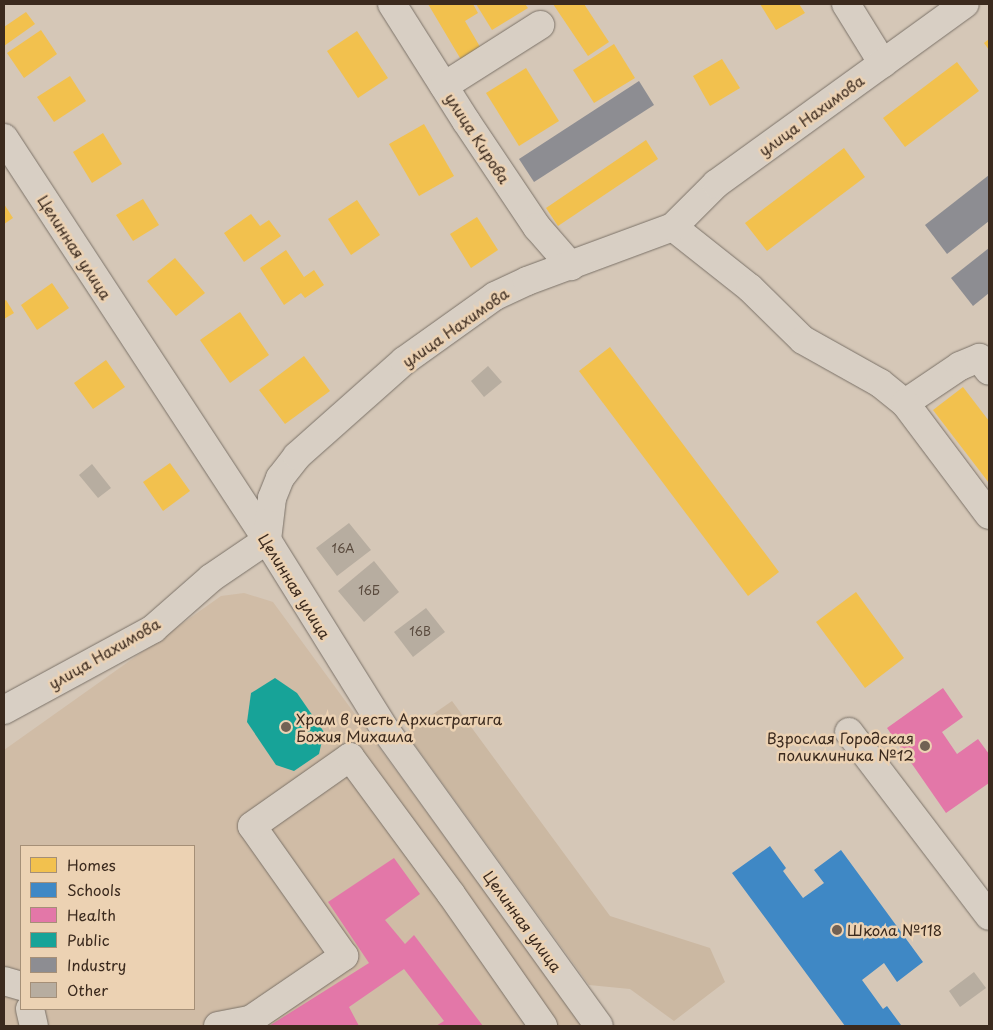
<!DOCTYPE html>
<meta charset="utf-8">
<style>
body{margin:0}
#map{position:relative;width:993px;height:1030px;overflow:hidden;background:#d5c7b7;font-family:"Playpen Sans",sans-serif}
div>[style]{position:absolute}
.built>*{inset:0;background:#d0bca6}
.green>*{inset:0;background:#cbb8a2}
.homes>*{inset:0;background:#f2c14e}
.schools>*{inset:0;background:#3f88c5}
.health>*{inset:0;background:#e377a8}
.public>*{inset:0;background:#17a398}
.industry>*{inset:0;background:#8d8d92}
.building>*{inset:0;background:#b7ada0}
.roads{filter:drop-shadow(0 0 1px #7b7268) drop-shadow(0 0 1px #7b7268)}
.minor>*{height:28px;margin:-14px;padding:0 14px;transform-origin:14px;border-radius:14px;background:#d8cfc4}
.dots>*{width:14px;height:14px;translate:-50% -50%;box-sizing:border-box;border:2px solid #ecd2b3;border-radius:50%}
span{translate:-50% -50%;white-space:nowrap;text-align:center;line-height:1.15;-webkit-text-stroke:5px #ecd2b3;paint-order:stroke}
.number-label{font-size:12px;color:#5a4b3e}
.number-label span{-webkit-text-stroke-width:0}
.street-label{font-size:15px;color:#3b2a1e}
.poi-label{font-size:15px;color:#3b2a1e}
.left{translate:0 -50%;text-align:left}
.right{translate:-100% -50%;text-align:right}
.frame{position:absolute;inset:0;border:5px solid #3b2a1e;pointer-events:none}
.legend{position:absolute;left:20px;top:845px;width:175px;height:165px;box-sizing:border-box;background:#ecd2b3;border:1px solid #a58f77;margin:0;padding:6px 9px;list-style:none;font-size:15px;color:#3b2a1e}
.legend li{display:flex;align-items:center;gap:10px;height:25px}
.legend b{width:25px;border:1px solid #a58f77}
</style>
<div id="map">
<div class="built">
<i style="clip-path:polygon(evenodd,244px 593px,273px 602px,583px 1026px,4px 1026px,4px 750px,221px 596px,244px 593px,21px 846px,194px 846px,194px 1009px,21px 1009px,21px 846px)"></i>
</div>
<div class="green">
<i style="clip-path:polygon(452px 701px,610px 916px,710px 948px,725px 982px,674px 1021px,630px 989px,589px 985px,406px 733px)"></i>
</div>
<div class="homes">
<i style="clip-path:polygon(428px 4px,473px 4px,478px 13px,465px 21px,483px 52px,463px 63px)"></i>
<i style="clip-path:polygon(476px 4px,525px 4px,528px 8px,492px 30px)"></i>
<i style="clip-path:polygon(553px 4px,584px 4px,609px 42px,588px 56px)"></i>
<i style="clip-path:polygon(760px 4px,799px 4px,805px 13px,776px 30px)"></i>
<i style="clip-path:polygon(26px 12px,35px 24px,4px 46px,4px 27px)"></i>
<i style="clip-path:polygon(41px 30px,57px 54px,24px 78px,7px 53px)"></i>
<i style="clip-path:polygon(357px 31px,388px 78px,358px 98px,327px 51px)"></i>
<i style="clip-path:polygon(989px 39px,989px 50px,984px 43px)"></i>
<i style="clip-path:polygon(614px 44px,635px 78px,594px 103px,573px 70px)"></i>
<i style="clip-path:polygon(722px 59px,740px 88px,710px 106px,693px 76px)"></i>
<i style="clip-path:polygon(957px 62px,979px 91px,905px 147px,883px 118px)"></i>
<i style="clip-path:polygon(526px 68px,559px 121px,519px 146px,486px 93px)"></i>
<i style="clip-path:polygon(70px 76px,86px 101px,54px 122px,37px 97px)"></i>
<i style="clip-path:polygon(424px 124px,454px 176px,419px 196px,389px 144px)"></i>
<i style="clip-path:polygon(103px 133px,122px 164px,92px 183px,73px 152px)"></i>
<i style="clip-path:polygon(646px 140px,658px 159px,558px 226px,546px 208px)"></i>
<i style="clip-path:polygon(844px 148px,865px 177px,767px 251px,745px 223px)"></i>
<i style="clip-path:polygon(143px 199px,159px 225px,133px 241px,116px 215px)"></i>
<i style="clip-path:polygon(357px 200px,380px 235px,351px 255px,328px 219px)"></i>
<i style="clip-path:polygon(4px 204px,13px 218px,4px 224px)"></i>
<i style="clip-path:polygon(251px 214px,260px 226px,269px 220px,281px 236px,244px 262px,224px 233px)"></i>
<i style="clip-path:polygon(477px 217px,498px 250px,471px 268px,450px 234px)"></i>
<i style="clip-path:polygon(286px 250px,304px 277px,314px 270px,324px 285px,305px 298px,301px 293px,284px 305px,260px 268px)"></i>
<i style="clip-path:polygon(175px 258px,205px 293px,176px 316px,147px 281px)"></i>
<i style="clip-path:polygon(52px 283px,69px 308px,37px 330px,21px 305px)"></i>
<i style="clip-path:polygon(6px 300px,14px 313px,4px 319px,4px 301px)"></i>
<i style="clip-path:polygon(240px 312px,269px 355px,230px 383px,200px 340px)"></i>
<i style="clip-path:polygon(610px 347px,779px 572px,748px 596px,579px 371px)"></i>
<i style="clip-path:polygon(304px 356px,330px 391px,285px 424px,259px 390px)"></i>
<i style="clip-path:polygon(106px 360px,125px 387px,93px 409px,74px 383px)"></i>
<i style="clip-path:polygon(963px 387px,989px 421px,989px 483px,933px 410px)"></i>
<i style="clip-path:polygon(170px 463px,190px 491px,163px 511px,143px 482px)"></i>
<i style="clip-path:polygon(856px 592px,904px 658px,865px 688px,816px 622px)"></i>
</div>
<div class="schools">
<i style="clip-path:polygon(770px 846px,786px 868px,783px 871px,803px 898px,824px 883px,814px 870px,841px 850px,923px 962px,897px 982px,884px 963px,862px 980px,883px 1009px,887px 1006px,901px 1025px,899px 1026px,845px 1026px,732px 873px)"></i>
</div>
<div class="health">
<i style="clip-path:polygon(943px 688px,963px 717px,942px 732px,957px 754px,978px 739px,989px 754px,989px 783px,946px 813px,887px 728px)"></i>
<i style="clip-path:polygon(394px 858px,420px 894px,385px 920px,405px 944px,414px 935px,483px 1026px,436px 1026px,444px 1021px,404px 969px,349px 1007px,359px 1026px,269px 1026px,369px 963px,328px 902px)"></i>
</div>
<div class="public">
<i style="clip-path:polygon(275px 678px,297px 693px,324px 732px,319px 754px,294px 771px,276px 765px,247px 722px,251px 693px)"></i>
</div>
<div class="industry">
<i style="clip-path:polygon(639px 81px,654px 105px,534px 182px,519px 159px)"></i>
<i style="clip-path:polygon(989px 175px,989px 221px,947px 254px,925px 225px)"></i>
<i style="clip-path:polygon(989px 248px,989px 293px,973px 306px,951px 278px)"></i>
</div>
<div class="building">
<i style="clip-path:polygon(488px 366px,502px 382px,484px 397px,471px 381px)"></i>
<i style="clip-path:polygon(92px 464px,111px 488px,98px 498px,79px 475px)"></i>
<i style="clip-path:polygon(349px 523px,371px 550px,337px 576px,316px 548px)"></i>
<i style="clip-path:polygon(374px 561px,399px 592px,364px 622px,338px 591px)"></i>
<i style="clip-path:polygon(426px 608px,445px 632px,413px 657px,394px 632px)"></i>
<i style="clip-path:polygon(974px 972px,986px 988px,960px 1007px,949px 991px)"></i>
</div>
<div class="roads">
<div class="minor">
<i style="left:392px;top:4px;width:138px;rotate:57.7deg"></i>
<i style="left:466px;top:121px;width:128px;rotate:56.2deg"></i>
<i style="left:537px;top:227px;width:52px;rotate:48.9deg"></i>
<i style="left:846px;top:4px;width:70px;rotate:58.3deg"></i>
<i style="left:444px;top:86px;width:114px;rotate:-32.4deg"></i>
<i style="left:4px;top:138px;width:480px;rotate:56.8deg"></i>
<i style="left:267px;top:540px;width:221px;rotate:58.1deg"></i>
<i style="left:384px;top:728px;width:367px;rotate:54.2deg"></i>
<i style="left:673px;top:227px;width:98px;rotate:38.4deg"></i>
<i style="left:750px;top:288px;width:74px;rotate:44.5deg"></i>
<i style="left:803px;top:340px;width:88px;rotate:29.2deg"></i>
<i style="left:880px;top:383px;width:32px;rotate:39deg"></i>
<i style="left:905px;top:403px;width:66px;rotate:-33.9deg"></i>
<i style="left:960px;top:366px;width:21px;rotate:-23deg"></i>
<i style="left:979px;top:358px;width:16px;rotate:52deg"></i>
<i style="left:905px;top:403px;width:140px;rotate:53.1deg"></i>
<i style="left:4px;top:710px;width:170px;rotate:-28.5deg"></i>
<i style="left:153px;top:629px;width:77px;rotate:-41.3deg"></i>
<i style="left:211px;top:578px;width:68px;rotate:-34.2deg"></i>
<i style="left:267px;top:540px;width:42px;rotate:-83.2deg"></i>
<i style="left:272px;top:498px;width:22px;rotate:-68deg"></i>
<i style="left:280px;top:478px;width:28px;rotate:-52deg"></i>
<i style="left:297px;top:456px;width:143px;rotate:-41.6deg"></i>
<i style="left:404px;top:361px;width:112px;rotate:-35.5deg"></i>
<i style="left:495px;top:296px;width:35px;rotate:-25deg"></i>
<i style="left:527px;top:281px;width:156px;rotate:-20.3deg"></i>
<i style="left:673px;top:227px;width:61px;rotate:-45deg"></i>
<i style="left:716px;top:184px;width:307px;rotate:-35.9deg"></i>
<i style="left:849px;top:732px;width:231px;rotate:52.7deg"></i>
<i style="left:4px;top:981px;width:18px;rotate:16deg"></i>
<i style="left:30px;top:1009px;width:17px;rotate:77deg"></i>
<i style="left:218px;top:1026px;width:33px;rotate:-11deg"></i>
<i style="left:250px;top:1020px;width:114px;rotate:-34.2deg"></i>
<i style="left:344px;top:956px;width:159px;rotate:-125.3deg"></i>
<i style="left:252px;top:826px;width:120px;rotate:-35.1deg"></i>
<i style="left:350px;top:757px;width:170px;rotate:53.6deg"></i>
<i style="left:451px;top:894px;width:161px;rotate:55.1deg"></i>
</div>
</div>
<div class="dots">
<i style="left:286px;top:727px;background:#716154"></i>
<i style="left:925px;top:746px;background:#716154"></i>
<i style="left:837px;top:930px;background:#716154"></i>
</div>
<div class="number-label">
<span style="left:343px;top:549px">16А</span>
<span style="left:369px;top:591px">16Б</span>
<span style="left:420px;top:632px">16В</span>
</div>
<div class="street-label">
<span style="left:811px;top:115px;rotate:-36deg">улица Нахимова</span>
<span style="left:478px;top:138px;rotate:57deg">улица Кирова</span>
<span style="left:75px;top:247px;rotate:57deg">Целинная улица</span>
<span style="left:455px;top:327px;rotate:-35deg">улица Нахимова</span>
<span style="left:295px;top:586px;rotate:58deg">Целинная улица</span>
<span style="left:104px;top:653px;rotate:-30deg">улица Нахимова</span>
<span style="left:523px;top:921px;rotate:54deg">Целинная улица</span>
</div>
<div class="poi-label">
<span class="left" style="left:296px;top:727px">Храм в честь Архистратига<br>Божия Михаила</span>
<span class="right" style="left:914px;top:746px">Взрослая Городская<br>поликлиника №12</span>
<span class="left" style="left:847px;top:930px">Школа №118</span>
</div>
<div class="frame"></div>
<ul class="legend">
<li><b style="height:14px;background:#f2c14e"></b>Homes</li>
<li><b style="height:14px;background:#3f88c5"></b>Schools</li>
<li><b style="height:14px;background:#e377a8"></b>Health</li>
<li><b style="height:14px;background:#17a398"></b>Public</li>
<li><b style="height:14px;background:#8d8d92"></b>Industry</li>
<li><b style="height:14px;background:#b7ada0"></b>Other</li>
</ul>
</div>
